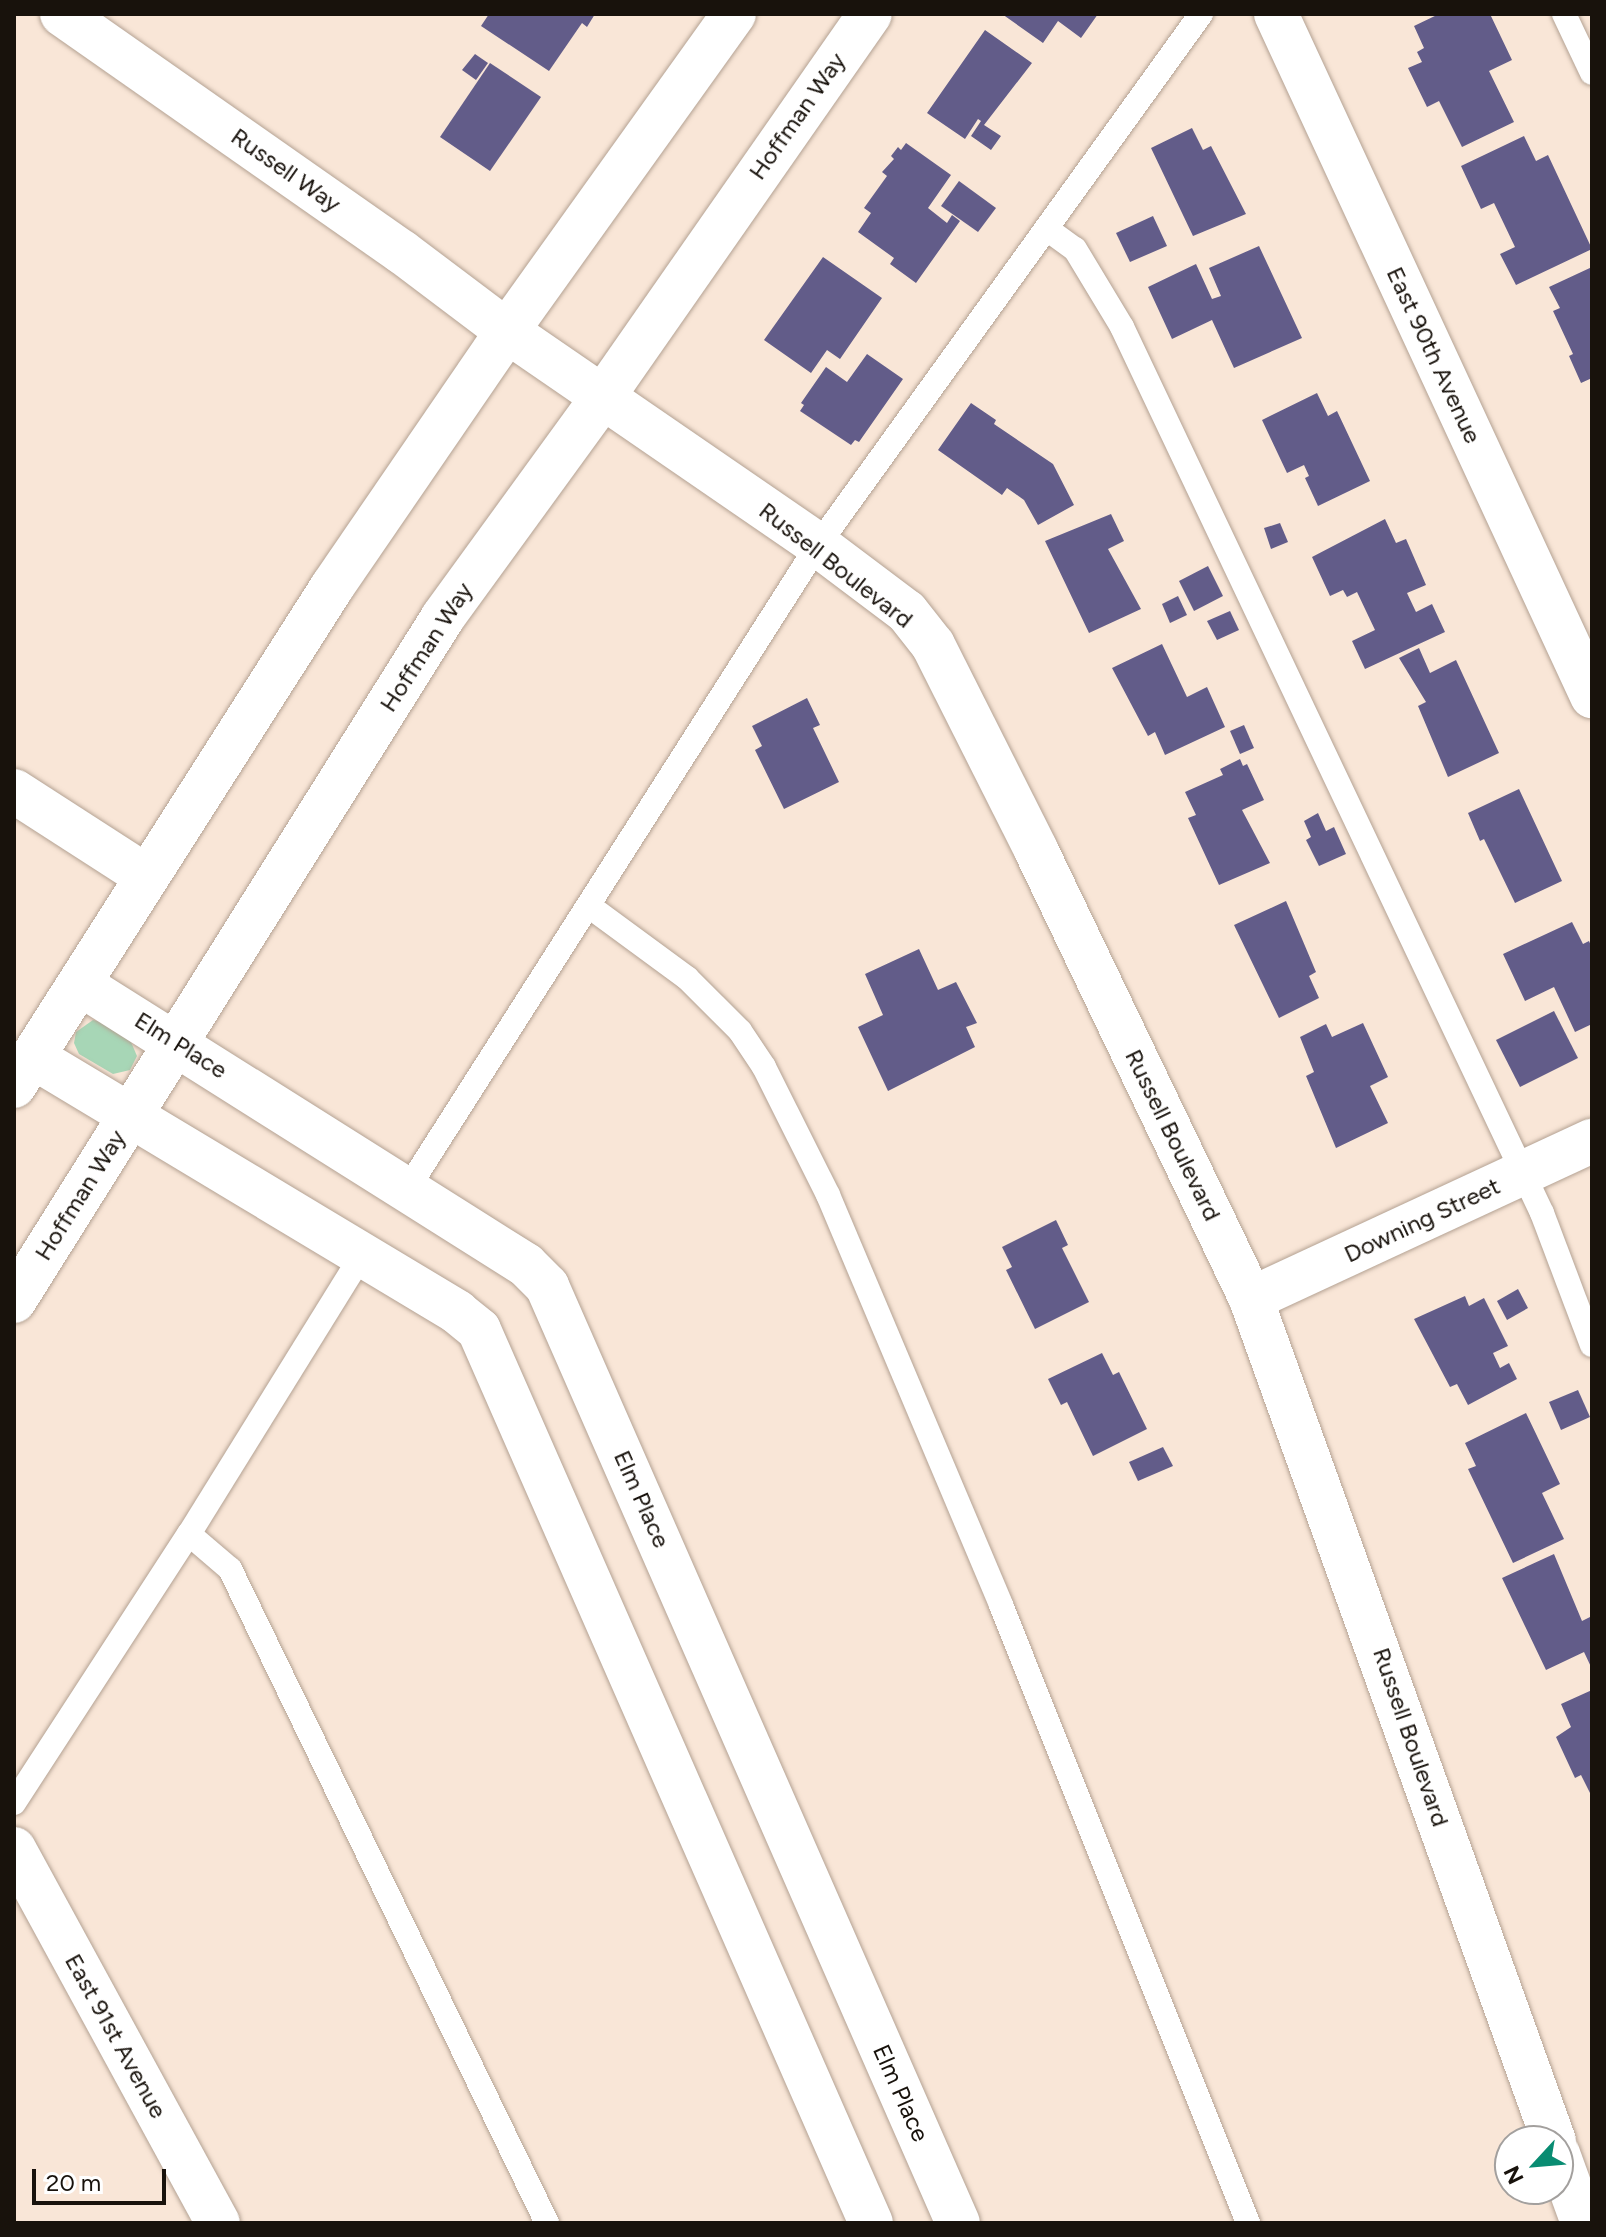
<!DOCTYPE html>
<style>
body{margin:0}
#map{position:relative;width:1606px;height:2237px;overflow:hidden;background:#f9e6d7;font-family:Figtree,sans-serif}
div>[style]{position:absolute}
.green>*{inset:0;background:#a7d6b6}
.building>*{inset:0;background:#625c89}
.roads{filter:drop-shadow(0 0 2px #b4a293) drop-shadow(0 0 2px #b4a293)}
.lane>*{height:24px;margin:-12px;padding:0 12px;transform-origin:12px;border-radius:12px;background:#fff}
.street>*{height:44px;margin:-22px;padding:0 22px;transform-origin:22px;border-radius:22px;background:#fff}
span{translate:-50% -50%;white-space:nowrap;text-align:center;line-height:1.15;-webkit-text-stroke:7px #fff;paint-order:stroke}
.street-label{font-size:24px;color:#18120c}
.frame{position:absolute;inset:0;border:16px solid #18120c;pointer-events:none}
.north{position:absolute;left:1494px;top:2125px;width:80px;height:80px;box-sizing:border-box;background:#fff;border:2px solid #a3a09e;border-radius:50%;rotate:244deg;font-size:22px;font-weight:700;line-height:32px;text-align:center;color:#18120c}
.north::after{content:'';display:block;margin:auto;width:28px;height:36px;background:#098c72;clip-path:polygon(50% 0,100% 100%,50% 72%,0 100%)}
.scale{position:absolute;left:32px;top:2169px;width:134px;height:36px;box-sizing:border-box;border:4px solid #18120c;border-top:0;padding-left:10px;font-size:24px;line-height:28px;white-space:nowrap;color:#18120c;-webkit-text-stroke:6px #fff;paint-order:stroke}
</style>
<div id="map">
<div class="green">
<i style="clip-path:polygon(93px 1020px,102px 1022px,131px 1042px,137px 1056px,130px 1070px,113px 1074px,79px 1054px,74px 1043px,76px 1032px)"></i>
</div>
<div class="building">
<i style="clip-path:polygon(489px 14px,513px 16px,595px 14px,587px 27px,582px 23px,549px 71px,481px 26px)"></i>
<i style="clip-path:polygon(1002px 14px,1098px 14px,1081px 38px,1058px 21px,1043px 43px)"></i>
<i style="clip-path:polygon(1439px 14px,1490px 14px,1512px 60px,1489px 71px,1514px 122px,1462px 147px,1439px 101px,1427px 107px,1408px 68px,1422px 62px,1417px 52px,1424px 48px,1414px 26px)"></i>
<i style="clip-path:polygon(985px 30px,1032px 63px,984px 125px,1001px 136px,991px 150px,971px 136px,981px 121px,978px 119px,965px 139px,927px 113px)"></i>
<i style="clip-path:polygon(475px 54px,488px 63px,476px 80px,462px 70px)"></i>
<i style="clip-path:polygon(490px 63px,541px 97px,490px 171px,440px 137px)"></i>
<i style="clip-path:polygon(1192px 128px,1203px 150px,1211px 146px,1246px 214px,1193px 236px,1151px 148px)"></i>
<i style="clip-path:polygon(1524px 136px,1536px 161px,1548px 155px,1592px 249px,1516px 285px,1500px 254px,1515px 247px,1494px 203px,1481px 209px,1461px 166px)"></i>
<i style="clip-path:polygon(906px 143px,951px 175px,928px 208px,947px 223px,952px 215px,960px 221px,916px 283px,890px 264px,894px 258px,858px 232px,871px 213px,864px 208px,887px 176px,882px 172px,894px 159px,891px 156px,898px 147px,901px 150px)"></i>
<i style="clip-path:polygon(959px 181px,996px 208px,978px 232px,941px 206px)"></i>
<i style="clip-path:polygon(1153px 216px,1167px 246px,1130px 262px,1116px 233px)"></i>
<i style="clip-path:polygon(1259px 246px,1302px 338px,1234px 368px,1212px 320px,1172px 339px,1148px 287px,1196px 264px,1212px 299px,1221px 296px,1209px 268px)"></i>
<i style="clip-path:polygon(823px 257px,882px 298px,840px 359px,827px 350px,811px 373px,764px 340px)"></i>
<i style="clip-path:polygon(1592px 267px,1592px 378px,1581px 383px,1569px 356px,1573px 354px,1553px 311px,1560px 308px,1549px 287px)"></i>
<i style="clip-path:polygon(867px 354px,903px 379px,859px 442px,855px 440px,851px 445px,800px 411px,804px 405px,801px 403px,826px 367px,847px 382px)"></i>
<i style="clip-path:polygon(1317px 393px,1328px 416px,1337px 411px,1370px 481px,1318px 506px,1305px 478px,1309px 476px,1304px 465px,1287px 473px,1262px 420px)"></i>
<i style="clip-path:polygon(971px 403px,996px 420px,994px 424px,1053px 464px,1074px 505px,1038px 525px,1024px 500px,1007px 488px,1002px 495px,938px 450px)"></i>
<i style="clip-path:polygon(1111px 514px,1124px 541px,1108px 549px,1141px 609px,1089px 633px,1045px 541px)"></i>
<i style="clip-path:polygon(1385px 519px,1396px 543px,1406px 539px,1426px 585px,1407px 593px,1416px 612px,1432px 604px,1445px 632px,1365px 669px,1352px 641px,1375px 630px,1357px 592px,1347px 597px,1343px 590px,1330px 596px,1312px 557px)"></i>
<i style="clip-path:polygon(1280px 523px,1288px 542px,1271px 549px,1264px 528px)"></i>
<i style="clip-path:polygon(1208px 566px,1223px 596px,1194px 611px,1179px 581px)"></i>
<i style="clip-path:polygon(1178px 596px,1187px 615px,1170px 623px,1162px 604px)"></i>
<i style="clip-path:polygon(1230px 611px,1239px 630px,1217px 640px,1207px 621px)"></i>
<i style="clip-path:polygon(1162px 644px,1187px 697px,1207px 687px,1225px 727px,1165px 755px,1155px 732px,1148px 736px,1112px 668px)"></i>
<i style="clip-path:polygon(1419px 648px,1430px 673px,1456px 660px,1499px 753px,1448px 777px,1418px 706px,1426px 702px,1399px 658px)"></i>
<i style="clip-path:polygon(807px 698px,820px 725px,813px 728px,839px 782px,784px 809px,755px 750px,762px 746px,752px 726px)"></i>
<i style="clip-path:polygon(1244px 725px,1254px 748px,1240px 754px,1230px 731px)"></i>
<i style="clip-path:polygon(1240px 759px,1243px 766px,1247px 764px,1264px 800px,1242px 810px,1270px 863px,1219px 885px,1188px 818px,1196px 815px,1185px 792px,1223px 775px,1220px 769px)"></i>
<i style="clip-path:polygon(1519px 789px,1562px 881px,1515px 903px,1484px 839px,1480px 841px,1468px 813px)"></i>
<i style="clip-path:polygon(1318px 813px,1326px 831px,1334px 827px,1346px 854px,1319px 866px,1306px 840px,1311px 837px,1304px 821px)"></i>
<i style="clip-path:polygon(1286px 901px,1316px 972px,1309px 976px,1319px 998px,1279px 1018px,1234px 925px)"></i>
<i style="clip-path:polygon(1572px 922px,1583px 944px,1589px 941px,1592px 948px,1592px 1024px,1575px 1032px,1554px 987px,1525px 1001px,1503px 954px)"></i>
<i style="clip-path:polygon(919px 949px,938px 990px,956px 982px,977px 1023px,966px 1027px,975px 1047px,888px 1091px,858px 1027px,883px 1015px,865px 974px)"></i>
<i style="clip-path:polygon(1554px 1011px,1578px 1058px,1520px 1087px,1496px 1040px)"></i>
<i style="clip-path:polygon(1363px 1023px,1388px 1077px,1370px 1086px,1388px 1123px,1336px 1148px,1306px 1076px,1314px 1072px,1300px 1037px,1326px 1024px,1332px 1037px)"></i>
<i style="clip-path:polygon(1056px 1220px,1068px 1245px,1062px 1248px,1089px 1302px,1035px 1329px,1006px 1270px,1012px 1267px,1002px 1247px)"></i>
<i style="clip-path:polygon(1518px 1289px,1528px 1308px,1507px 1320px,1497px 1301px)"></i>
<i style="clip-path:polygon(1465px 1296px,1469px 1306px,1484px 1298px,1508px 1346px,1493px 1353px,1500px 1368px,1509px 1363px,1517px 1379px,1468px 1405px,1457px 1384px,1450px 1387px,1414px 1319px)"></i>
<i style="clip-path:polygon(1102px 1353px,1113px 1375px,1119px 1372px,1147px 1429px,1093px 1456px,1067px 1402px,1061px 1405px,1048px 1379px)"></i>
<i style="clip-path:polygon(1578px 1390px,1590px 1417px,1561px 1430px,1549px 1402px)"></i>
<i style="clip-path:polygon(1526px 1413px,1560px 1484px,1542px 1493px,1564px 1539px,1513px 1563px,1468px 1469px,1476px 1466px,1465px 1443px)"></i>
<i style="clip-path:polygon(1163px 1447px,1173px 1466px,1138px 1481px,1129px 1462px)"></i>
<i style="clip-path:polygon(1554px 1554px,1582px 1621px,1592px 1616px,1592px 1669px,1584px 1652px,1546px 1670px,1502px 1578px)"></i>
<i style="clip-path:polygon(1592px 1690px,1592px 1797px,1581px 1775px,1575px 1778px,1556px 1737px,1571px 1727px,1561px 1704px)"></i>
</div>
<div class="roads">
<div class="lane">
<i style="left:1564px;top:14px;width:65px;rotate:64.6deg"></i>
<i style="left:1047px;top:229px;width:34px;rotate:36deg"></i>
<i style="left:1075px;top:249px;width:91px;rotate:58.9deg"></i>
<i style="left:1122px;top:327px;width:981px;rotate:64.64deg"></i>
<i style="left:1542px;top:1213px;width:141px;rotate:69.3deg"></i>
<i style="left:589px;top:906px;width:122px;rotate:36.3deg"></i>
<i style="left:687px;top:978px;width:75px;rotate:45deg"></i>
<i style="left:740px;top:1031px;width:43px;rotate:56.3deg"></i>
<i style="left:764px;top:1067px;width:143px;rotate:63.4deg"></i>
<i style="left:828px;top:1195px;width:445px;rotate:67.1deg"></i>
<i style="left:1001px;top:1605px;width:666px;rotate:68.21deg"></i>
<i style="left:408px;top:1188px;width:763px;rotate:-57.48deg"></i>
<i style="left:818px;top:545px;width:655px;rotate:-54.2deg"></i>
<i style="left:189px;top:1534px;width:54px;rotate:40.5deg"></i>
<i style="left:230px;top:1569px;width:727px;rotate:64.14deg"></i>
<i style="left:14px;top:1803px;width:321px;rotate:-57deg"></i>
<i style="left:189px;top:1534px;width:328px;rotate:-58.2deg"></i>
</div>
<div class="street">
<i style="left:62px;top:14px;width:415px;rotate:35deg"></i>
<i style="left:402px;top:252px;width:131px;rotate:37deg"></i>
<i style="left:507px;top:331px;width:378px;rotate:34.5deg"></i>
<i style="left:818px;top:545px;width:111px;rotate:37deg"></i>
<i style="left:907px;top:612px;width:42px;rotate:51.8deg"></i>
<i style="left:933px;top:645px;width:229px;rotate:63.3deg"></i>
<i style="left:1036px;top:850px;width:498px;rotate:64.4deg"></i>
<i style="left:1251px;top:1299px;width:895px;rotate:70.21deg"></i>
<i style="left:1276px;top:14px;width:752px;rotate:65.14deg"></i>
<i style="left:14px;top:791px;width:157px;rotate:32.8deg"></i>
<i style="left:80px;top:984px;width:527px;rotate:32.21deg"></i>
<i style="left:526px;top:1265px;width:30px;rotate:45deg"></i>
<i style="left:547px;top:1286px;width:1023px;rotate:66.32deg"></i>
<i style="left:33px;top:1057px;width:495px;rotate:31deg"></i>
<i style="left:457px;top:1312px;width:28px;rotate:39deg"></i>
<i style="left:479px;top:1330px;width:975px;rotate:66.3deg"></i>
<i style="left:14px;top:1086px;width:592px;rotate:-57.49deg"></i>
<i style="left:332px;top:587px;width:310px;rotate:-55.6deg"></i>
<i style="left:507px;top:331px;width:390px;rotate:-54.4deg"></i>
<i style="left:1251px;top:1299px;width:376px;rotate:-24.9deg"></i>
<i style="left:14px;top:1301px;width:807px;rotate:-57.9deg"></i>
<i style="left:443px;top:617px;width:271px;rotate:-54deg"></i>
<i style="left:602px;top:398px;width:468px;rotate:-55.1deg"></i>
<i style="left:14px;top:1849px;width:426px;rotate:61.4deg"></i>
<i style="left:1558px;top:2154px;width:73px;rotate:70.1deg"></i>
</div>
</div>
<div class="street-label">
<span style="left:797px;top:116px;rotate:-55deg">Hoffman Way</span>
<span style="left:286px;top:170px;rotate:35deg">Russell Way</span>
<span style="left:1434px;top:355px;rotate:65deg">East 90th Avenue</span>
<span style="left:836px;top:565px;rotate:38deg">Russell Boulevard</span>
<span style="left:426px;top:647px;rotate:-57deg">Hoffman Way</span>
<span style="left:181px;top:1045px;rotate:32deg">Elm Place</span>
<span style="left:1173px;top:1135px;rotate:64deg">Russell Boulevard</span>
<span style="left:80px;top:1195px;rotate:-58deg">Hoffman Way</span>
<span style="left:1422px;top:1220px;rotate:-25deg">Downing Street</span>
<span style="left:642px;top:1499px;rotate:66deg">Elm Place</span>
<span style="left:1411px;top:1737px;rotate:71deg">Russell Boulevard</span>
<span style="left:116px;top:2036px;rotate:61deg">East 91st Avenue</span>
<span style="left:901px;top:2093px;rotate:66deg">Elm Place</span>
</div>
<div class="frame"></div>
<div class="north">N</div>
<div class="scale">20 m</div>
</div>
